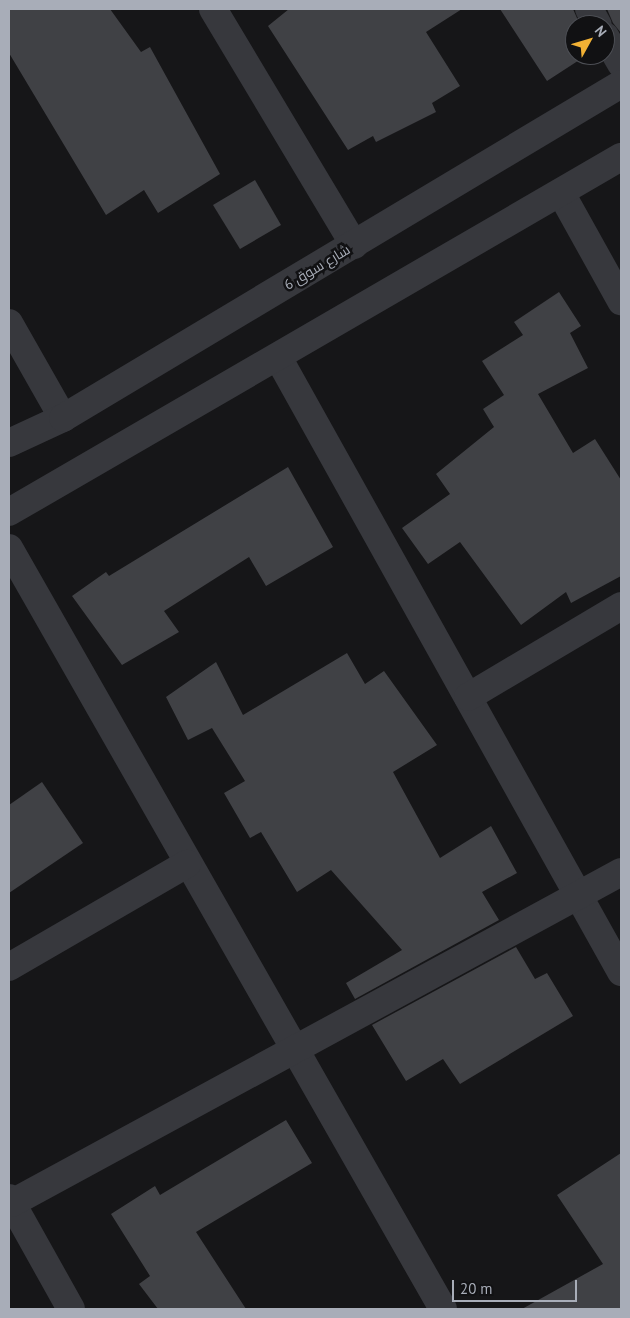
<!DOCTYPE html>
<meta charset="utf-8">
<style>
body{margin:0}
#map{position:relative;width:630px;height:1318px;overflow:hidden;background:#161618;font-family:"PT Sans",Cairo,sans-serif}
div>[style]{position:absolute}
.building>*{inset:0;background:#404145}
.minor>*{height:28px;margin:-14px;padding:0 14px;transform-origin:14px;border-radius:14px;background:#37383d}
.tertiary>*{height:28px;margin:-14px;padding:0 14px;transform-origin:14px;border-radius:14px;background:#37383d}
span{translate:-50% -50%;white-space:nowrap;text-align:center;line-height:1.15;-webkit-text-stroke:5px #111113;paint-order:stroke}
.street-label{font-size:14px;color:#a8adb8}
.frame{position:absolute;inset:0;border:10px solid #a8adb8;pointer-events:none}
.north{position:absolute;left:565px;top:15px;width:50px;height:50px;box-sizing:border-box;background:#111113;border:1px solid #4d4f55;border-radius:50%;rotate:51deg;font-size:14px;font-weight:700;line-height:20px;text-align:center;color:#a8adb8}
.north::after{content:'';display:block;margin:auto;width:18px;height:22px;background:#f2b134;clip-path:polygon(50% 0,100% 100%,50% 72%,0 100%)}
.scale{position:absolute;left:452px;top:1280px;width:125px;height:22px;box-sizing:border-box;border:2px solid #a8adb8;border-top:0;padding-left:6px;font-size:15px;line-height:18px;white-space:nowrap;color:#a8adb8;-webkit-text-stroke:4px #111113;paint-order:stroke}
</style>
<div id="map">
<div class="building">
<i style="clip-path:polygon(9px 9px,110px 9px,141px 52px,150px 47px,220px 174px,158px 213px,144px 190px,106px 215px,9px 53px)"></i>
<i style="clip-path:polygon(289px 9px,462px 9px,426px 32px,460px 86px,432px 103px,436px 112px,376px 142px,373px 136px,348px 150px,268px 26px)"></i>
<i style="clip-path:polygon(500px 9px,573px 9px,580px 25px,575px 25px,575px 55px,587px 55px,547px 81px)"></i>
<i style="clip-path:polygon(607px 9px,621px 9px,621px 33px,613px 23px)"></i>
<i style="clip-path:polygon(255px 180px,281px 225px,240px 249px,213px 205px)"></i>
<i style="clip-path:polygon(559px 292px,581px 326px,570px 333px,588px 368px,538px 394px,573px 453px,595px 439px,621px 480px,621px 576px,571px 603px,566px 592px,521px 625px,460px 542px,428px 564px,402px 528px,450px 494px,436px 474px,494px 427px,483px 409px,504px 395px,482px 361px,523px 335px,514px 322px)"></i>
<i style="clip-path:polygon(288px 467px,333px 547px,266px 586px,249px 557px,164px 611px,179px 632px,122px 665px,72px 596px,106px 572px,109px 576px)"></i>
<i style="clip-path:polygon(347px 653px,365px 684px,384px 671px,437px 745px,393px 772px,440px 858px,491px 826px,517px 873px,482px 892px,499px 920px,355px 999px,346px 983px,402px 950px,331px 870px,297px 892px,261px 832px,250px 838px,224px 793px,245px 781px,212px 728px,188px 740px,166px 697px,216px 662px,243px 715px)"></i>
<i style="clip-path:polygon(42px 782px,83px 843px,9px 893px,9px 805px)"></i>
<i style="clip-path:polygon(516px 947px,535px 979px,547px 973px,573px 1016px,460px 1084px,443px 1059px,406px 1081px,372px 1025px)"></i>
<i style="clip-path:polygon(286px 1120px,312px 1163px,196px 1232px,246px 1309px,158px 1309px,139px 1284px,150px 1276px,111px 1214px,155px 1186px,160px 1195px)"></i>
<i style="clip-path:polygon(621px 1153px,621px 1309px,522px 1309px,603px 1264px,557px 1195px)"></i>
</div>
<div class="minor">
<i style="left:213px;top:9px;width:275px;rotate:59.1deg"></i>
<i style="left:589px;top:9px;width:18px;rotate:61deg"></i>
<i style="left:605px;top:36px;width:32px;rotate:60deg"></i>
<i style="left:561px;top:193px;width:124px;rotate:60.9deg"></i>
<i style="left:9px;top:323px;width:109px;rotate:60.4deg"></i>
<i style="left:279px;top:359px;width:702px;rotate:60.84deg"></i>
<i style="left:9px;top:548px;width:876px;rotate:60.3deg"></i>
<i style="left:468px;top:697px;width:178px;rotate:-30.7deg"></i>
<i style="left:9px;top:967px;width:206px;rotate:-30.1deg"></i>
<i style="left:9px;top:1198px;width:127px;rotate:60.8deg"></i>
<i style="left:12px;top:1203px;width:693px;rotate:-28.52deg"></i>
</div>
<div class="tertiary">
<i style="left:9px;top:443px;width:60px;rotate:-24.8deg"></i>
<i style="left:63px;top:418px;width:650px;rotate:-30.9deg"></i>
<i style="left:9px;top:512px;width:708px;rotate:-30.12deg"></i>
</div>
<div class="street-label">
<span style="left:317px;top:267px;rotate:-31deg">شارع سوق 6</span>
</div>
<div class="frame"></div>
<div class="north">N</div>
<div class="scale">20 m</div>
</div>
